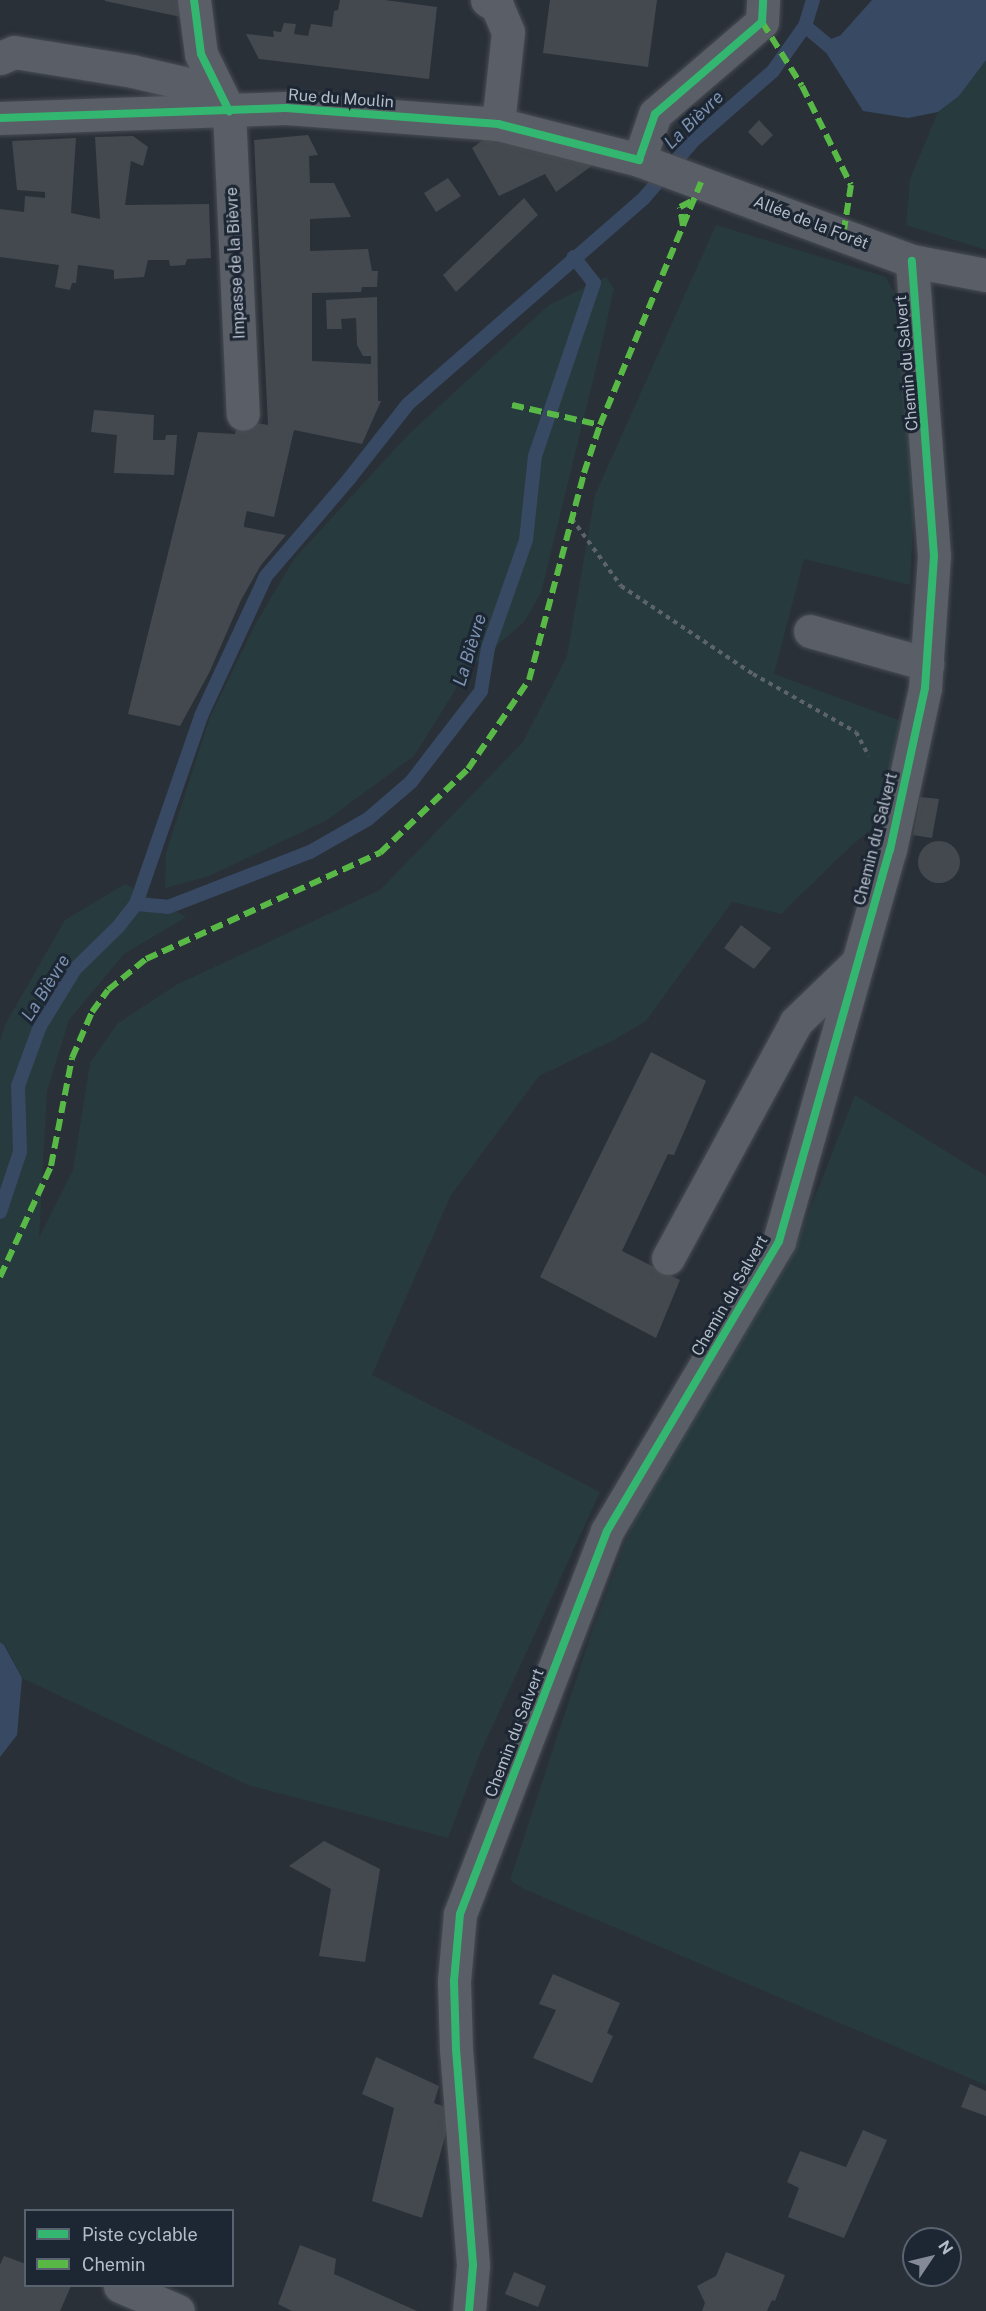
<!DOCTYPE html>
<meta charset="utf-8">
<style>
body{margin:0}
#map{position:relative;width:986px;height:2311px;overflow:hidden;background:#2a3038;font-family:"Public Sans",sans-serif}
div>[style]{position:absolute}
.green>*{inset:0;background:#273a3e}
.water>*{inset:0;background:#384963}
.stream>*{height:14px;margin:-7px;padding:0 7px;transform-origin:7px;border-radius:7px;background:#384963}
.building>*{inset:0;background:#444950}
.round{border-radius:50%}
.path>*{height:4px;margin-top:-2px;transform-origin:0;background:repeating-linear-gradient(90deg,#5d636a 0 4.5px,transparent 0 9px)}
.roads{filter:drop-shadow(0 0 2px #484c53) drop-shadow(0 0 2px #484c53)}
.minor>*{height:33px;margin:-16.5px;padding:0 16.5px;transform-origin:16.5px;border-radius:16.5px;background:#5a5e66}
.quiet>*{height:6px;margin-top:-3px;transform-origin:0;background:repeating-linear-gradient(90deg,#58b947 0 12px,transparent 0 18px)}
.cycleway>*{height:8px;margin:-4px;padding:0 4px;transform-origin:4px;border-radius:4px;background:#33b770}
span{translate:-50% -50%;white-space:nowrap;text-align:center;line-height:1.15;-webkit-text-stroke:6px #1d2633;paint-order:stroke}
.street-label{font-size:16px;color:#b4bcc9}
.water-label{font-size:18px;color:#7c92b1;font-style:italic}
.legend{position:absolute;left:24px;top:2209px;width:210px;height:78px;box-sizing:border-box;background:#1d2633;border:2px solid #59626f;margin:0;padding:8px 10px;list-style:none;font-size:18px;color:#b4bcc9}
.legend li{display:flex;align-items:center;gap:12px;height:30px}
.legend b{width:30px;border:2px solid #59626f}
.north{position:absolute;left:902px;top:2227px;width:60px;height:60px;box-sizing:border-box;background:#1d2633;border:2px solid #59626f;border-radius:50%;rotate:55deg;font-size:16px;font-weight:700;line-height:24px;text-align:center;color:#b4bcc9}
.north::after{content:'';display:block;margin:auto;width:21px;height:27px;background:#848b96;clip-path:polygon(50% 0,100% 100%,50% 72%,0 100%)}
</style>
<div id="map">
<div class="green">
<i style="clip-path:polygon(986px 60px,986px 250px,906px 225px,910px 179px,938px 112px,959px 96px)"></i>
<i style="clip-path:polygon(716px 225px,886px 277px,898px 301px,916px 466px,910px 585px,804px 559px,774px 674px,901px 721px,885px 819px,852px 845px,781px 914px,732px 902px,646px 1021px,614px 1040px,539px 1076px,451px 1195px,372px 1375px,600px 1492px,481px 1751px,448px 1838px,248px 1785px,22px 1678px,5px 1645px,0 1642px,0 1040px,6px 1023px,65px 920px,125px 884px,186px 917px,124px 954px,69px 1020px,47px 1091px,39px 1238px,73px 1170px,90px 1063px,117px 1024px,176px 985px,380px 890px,523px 742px,567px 656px,595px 495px)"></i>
<i style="clip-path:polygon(606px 277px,614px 289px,598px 360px,541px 593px,524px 622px,467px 671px,414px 756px,327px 820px,209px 876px,165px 888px,166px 853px,210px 717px,255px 625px,294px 559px,407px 436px,549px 305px)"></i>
<i style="clip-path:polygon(855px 1095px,986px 1176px,986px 2085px,524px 1889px,510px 1880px,591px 1634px,637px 1511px,800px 1235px)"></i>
</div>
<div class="water">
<i style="clip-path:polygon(872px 0,986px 0,986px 60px,959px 96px,938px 112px,908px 118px,863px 111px,827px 54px,830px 47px)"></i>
<i style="clip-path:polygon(0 1642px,4px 1645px,22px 1678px,17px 1735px,0 1757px)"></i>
</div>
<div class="stream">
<i style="left:805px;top:26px;width:27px;rotate:-73deg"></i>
<i style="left:136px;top:904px;width:32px;rotate:5deg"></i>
<i style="left:168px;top:907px;width:152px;rotate:-21.2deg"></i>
<i style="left:310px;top:852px;width:67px;rotate:-29.6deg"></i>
<i style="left:368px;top:819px;width:57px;rotate:-40.7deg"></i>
<i style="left:411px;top:782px;width:115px;rotate:-52.4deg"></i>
<i style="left:481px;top:691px;width:44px;rotate:-80.8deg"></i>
<i style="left:488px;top:648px;width:114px;rotate:-70.6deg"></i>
<i style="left:526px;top:540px;width:84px;rotate:-83.9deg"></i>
<i style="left:535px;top:456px;width:183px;rotate:-71.2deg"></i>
<i style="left:594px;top:283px;width:33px;rotate:-128deg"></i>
<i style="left:0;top:1212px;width:63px;rotate:-71.6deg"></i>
<i style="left:20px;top:1152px;width:66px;rotate:-91.7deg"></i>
<i style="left:18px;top:1086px;width:64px;rotate:-69.9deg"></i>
<i style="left:40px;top:1026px;width:67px;rotate:-58.4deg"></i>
<i style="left:75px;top:969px;width:60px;rotate:-44.3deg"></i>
<i style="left:118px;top:927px;width:29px;rotate:-52deg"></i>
<i style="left:136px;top:904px;width:199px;rotate:-70.9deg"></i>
<i style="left:201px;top:716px;width:154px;rotate:-65.1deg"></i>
<i style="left:266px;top:576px;width:128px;rotate:-49.4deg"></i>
<i style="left:349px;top:479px;width:95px;rotate:-51.8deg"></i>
<i style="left:408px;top:404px;width:313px;rotate:-41.1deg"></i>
<i style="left:644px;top:198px;width:75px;rotate:-49.3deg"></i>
<i style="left:693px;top:141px;width:106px;rotate:-41.2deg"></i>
<i style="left:773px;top:71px;width:55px;rotate:-54.6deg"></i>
<i style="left:805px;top:26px;width:33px;rotate:40deg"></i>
<i style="left:830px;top:47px;width:17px;rotate:-21deg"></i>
</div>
<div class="building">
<i style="clip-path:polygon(105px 0,179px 0,181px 17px,105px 1px)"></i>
<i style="clip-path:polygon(340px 0,385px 0,437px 7px,429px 79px,259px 59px,246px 34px,274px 37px,273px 31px,281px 32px,284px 23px,296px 24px,294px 34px,308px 36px,311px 24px,332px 27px,334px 11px,338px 10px)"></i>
<i style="clip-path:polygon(550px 0,657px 0,648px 67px,543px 53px)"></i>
<i style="clip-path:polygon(759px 120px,773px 135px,762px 146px,748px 132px)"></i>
<i style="clip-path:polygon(308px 135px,318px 155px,309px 156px,310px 183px,334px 183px,351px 217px,310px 219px,310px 251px,368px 249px,372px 271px,378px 271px,377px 287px,362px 287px,361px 292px,312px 293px,312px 361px,371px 364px,371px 356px,363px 356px,357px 345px,356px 318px,341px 319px,342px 329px,327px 329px,326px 300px,377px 297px,378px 401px,381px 401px,362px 444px,294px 430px,274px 517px,247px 511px,244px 524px,244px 527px,286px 535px,261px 565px,241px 600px,209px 673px,180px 726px,128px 714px,198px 432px,235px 434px,239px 420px,268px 425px,254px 140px)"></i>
<i style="clip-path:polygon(490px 135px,593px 165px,556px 192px,545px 174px,499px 196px,472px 148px)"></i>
<i style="clip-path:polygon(133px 136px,148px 147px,143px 166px,131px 161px,125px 205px,209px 204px,211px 258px,187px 259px,185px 265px,170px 266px,169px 260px,148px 260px,144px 277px,114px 279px,114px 270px,78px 265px,76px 283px,72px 283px,70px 290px,55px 287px,59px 265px,0 257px,0 209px,24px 212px,25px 196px,45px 198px,45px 192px,17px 190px,12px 141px,76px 138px,71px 213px,100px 219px,95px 137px)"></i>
<i style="clip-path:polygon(448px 178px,461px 196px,436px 212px,424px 193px)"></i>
<i style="clip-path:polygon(524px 198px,538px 215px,456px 292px,443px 275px)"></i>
<i style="clip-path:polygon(94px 410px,154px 415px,153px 440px,165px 440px,166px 435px,177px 435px,174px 475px,114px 473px,117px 435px,91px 432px)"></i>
<i style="clip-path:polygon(920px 797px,939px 799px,932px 838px,913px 835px)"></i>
<i class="round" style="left:918px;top:841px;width:42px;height:42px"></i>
<i style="clip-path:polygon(741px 925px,771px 948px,754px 969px,724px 948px)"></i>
<i style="clip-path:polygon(651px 1052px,706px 1081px,674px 1155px,668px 1154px,622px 1251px,680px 1280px,656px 1338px,540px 1277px)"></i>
<i style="clip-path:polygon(324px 1841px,380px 1869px,365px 1962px,319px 1956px,331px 1889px,289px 1866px)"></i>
<i style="clip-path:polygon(553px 1974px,620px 2003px,607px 2033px,613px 2036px,592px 2083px,533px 2058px,556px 2010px,539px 2004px)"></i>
<i style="clip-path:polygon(376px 2057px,439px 2086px,434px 2103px,448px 2108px,449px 2123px,422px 2218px,372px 2201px,394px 2108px,362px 2094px)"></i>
<i style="clip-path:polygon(970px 2084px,986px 2091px,986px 2116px,961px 2107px)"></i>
<i style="clip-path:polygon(863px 2130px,887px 2140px,844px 2238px,788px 2217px,799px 2188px,787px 2182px,800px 2151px,846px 2167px)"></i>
<i style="clip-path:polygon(300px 2245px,336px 2259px,334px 2274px,417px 2311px,292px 2311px,278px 2304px)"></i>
<i style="clip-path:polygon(726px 2252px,785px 2275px,775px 2301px,772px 2300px,767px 2311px,702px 2311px,705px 2303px,697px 2286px,716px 2276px)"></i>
<i style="clip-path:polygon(4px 2256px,26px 2264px,26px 2286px,71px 2286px,60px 2311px,0 2311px,0 2265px)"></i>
<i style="clip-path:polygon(514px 2272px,546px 2286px,538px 2307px,505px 2294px)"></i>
</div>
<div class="path">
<i style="left:572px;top:519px;width:83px;rotate:53.8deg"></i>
<i style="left:621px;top:586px;width:159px;rotate:33.7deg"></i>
<i style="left:753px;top:674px;width:118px;rotate:29.4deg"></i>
<i style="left:856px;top:732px;width:27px;rotate:62deg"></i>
</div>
<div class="roads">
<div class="minor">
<i style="left:194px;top:0;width:54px;rotate:82.6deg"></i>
<i style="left:201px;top:54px;width:64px;rotate:63.8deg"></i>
<i style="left:229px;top:111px;width:303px;rotate:87.4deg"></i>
<i style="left:487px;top:0;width:12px;rotate:31deg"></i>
<i style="left:497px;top:6px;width:28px;rotate:67deg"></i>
<i style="left:508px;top:32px;width:93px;rotate:96.2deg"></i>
<i style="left:0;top:58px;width:15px;rotate:-23deg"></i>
<i style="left:14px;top:52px;width:120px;rotate:9.1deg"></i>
<i style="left:132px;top:71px;width:88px;rotate:13.1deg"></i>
<i style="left:0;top:118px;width:286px;rotate:-2deg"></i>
<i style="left:286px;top:108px;width:213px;rotate:4.3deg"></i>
<i style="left:498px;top:124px;width:146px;rotate:14.3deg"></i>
<i style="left:639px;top:160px;width:291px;rotate:20.3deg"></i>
<i style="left:912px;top:261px;width:75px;rotate:10.7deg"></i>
<i style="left:639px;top:160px;width:49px;rotate:-70.8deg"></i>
<i style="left:655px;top:114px;width:141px;rotate:-40.7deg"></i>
<i style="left:762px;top:22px;width:22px;rotate:-87deg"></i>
<i style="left:810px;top:631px;width:122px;rotate:15.8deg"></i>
<i style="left:668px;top:1258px;width:268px;rotate:-61.5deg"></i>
<i style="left:796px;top:1022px;width:85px;rotate:-44deg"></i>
<i style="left:120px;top:2286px;width:63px;rotate:23.3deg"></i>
<i style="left:469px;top:2311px;width:46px;rotate:-85deg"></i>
<i style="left:473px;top:2265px;width:217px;rotate:-94.5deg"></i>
<i style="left:456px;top:2049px;width:68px;rotate:-91.7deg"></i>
<i style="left:454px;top:1981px;width:67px;rotate:-84.9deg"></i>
<i style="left:460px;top:1914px;width:410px;rotate:-69deg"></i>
<i style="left:607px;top:1531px;width:337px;rotate:-59.3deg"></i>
<i style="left:779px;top:1241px;width:406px;rotate:-74.2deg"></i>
<i style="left:890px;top:850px;width:166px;rotate:-77.8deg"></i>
<i style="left:925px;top:688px;width:132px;rotate:-86.1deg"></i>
<i style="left:934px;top:556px;width:296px;rotate:-94.3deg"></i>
</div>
</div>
<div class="quiet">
<i style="left:762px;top:22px;width:75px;rotate:58deg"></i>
<i style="left:802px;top:86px;width:110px;rotate:63.7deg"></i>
<i style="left:851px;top:185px;width:52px;rotate:98.9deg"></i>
<i style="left:683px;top:226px;width:19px;rotate:-99deg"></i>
<i style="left:680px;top:207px;width:16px;rotate:-27deg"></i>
<i style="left:512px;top:405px;width:90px;rotate:12.8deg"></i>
<i style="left:0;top:1277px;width:122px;rotate:-65.3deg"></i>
<i style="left:51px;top:1166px;width:110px;rotate:-79deg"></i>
<i style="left:72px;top:1058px;width:50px;rotate:-66.5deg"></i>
<i style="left:92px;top:1012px;width:27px;rotate:-54deg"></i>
<i style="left:108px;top:990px;width:49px;rotate:-39.2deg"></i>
<i style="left:146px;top:959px;width:257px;rotate:-24.4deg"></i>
<i style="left:380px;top:853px;width:122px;rotate:-43.7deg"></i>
<i style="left:468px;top:769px;width:108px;rotate:-55.6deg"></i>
<i style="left:529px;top:680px;width:214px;rotate:-75.1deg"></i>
<i style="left:584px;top:473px;width:51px;rotate:-71.6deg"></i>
<i style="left:600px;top:425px;width:263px;rotate:-67.4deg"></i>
</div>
<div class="cycleway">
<i style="left:194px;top:0;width:54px;rotate:82.6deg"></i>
<i style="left:201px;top:54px;width:64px;rotate:63.8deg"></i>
<i style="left:0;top:118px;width:286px;rotate:-2deg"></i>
<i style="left:286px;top:108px;width:213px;rotate:4.3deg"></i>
<i style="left:498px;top:124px;width:146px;rotate:14.3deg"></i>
<i style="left:639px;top:160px;width:49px;rotate:-70.8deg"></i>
<i style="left:655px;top:114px;width:141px;rotate:-40.7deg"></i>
<i style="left:762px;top:22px;width:22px;rotate:-87deg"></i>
<i style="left:469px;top:2311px;width:46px;rotate:-85deg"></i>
<i style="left:473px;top:2265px;width:217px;rotate:-94.5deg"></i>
<i style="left:456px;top:2049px;width:68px;rotate:-91.7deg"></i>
<i style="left:454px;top:1981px;width:67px;rotate:-84.9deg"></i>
<i style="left:460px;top:1914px;width:410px;rotate:-69deg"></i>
<i style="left:607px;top:1531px;width:337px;rotate:-59.3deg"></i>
<i style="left:779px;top:1241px;width:406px;rotate:-74.2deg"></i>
<i style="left:890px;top:850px;width:166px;rotate:-77.8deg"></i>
<i style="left:925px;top:688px;width:132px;rotate:-86.1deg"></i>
<i style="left:934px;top:556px;width:296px;rotate:-94.3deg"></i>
</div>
<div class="street-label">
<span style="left:341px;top:99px;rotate:4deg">Rue du Moulin</span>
<span style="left:811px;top:223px;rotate:21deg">Allée de la Forêt</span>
<span style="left:236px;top:263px;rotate:-93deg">Impasse de la Bièvre</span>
<span style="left:907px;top:363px;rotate:-95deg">Chemin du Salvert</span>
<span style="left:876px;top:839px;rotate:-76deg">Chemin du Salvert</span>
<span style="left:730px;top:1296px;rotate:-60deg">Chemin du Salvert</span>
<span style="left:515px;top:1733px;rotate:-69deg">Chemin du Salvert</span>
</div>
<div class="water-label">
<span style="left:694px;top:120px;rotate:-44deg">La Bièvre</span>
<span style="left:470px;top:650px;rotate:-73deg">La Bièvre</span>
<span style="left:46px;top:988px;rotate:-58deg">La Bièvre</span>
</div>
<ul class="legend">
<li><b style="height:8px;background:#33b770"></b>Piste cyclable</li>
<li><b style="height:8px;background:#58b947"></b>Chemin</li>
</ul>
<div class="north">N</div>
</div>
